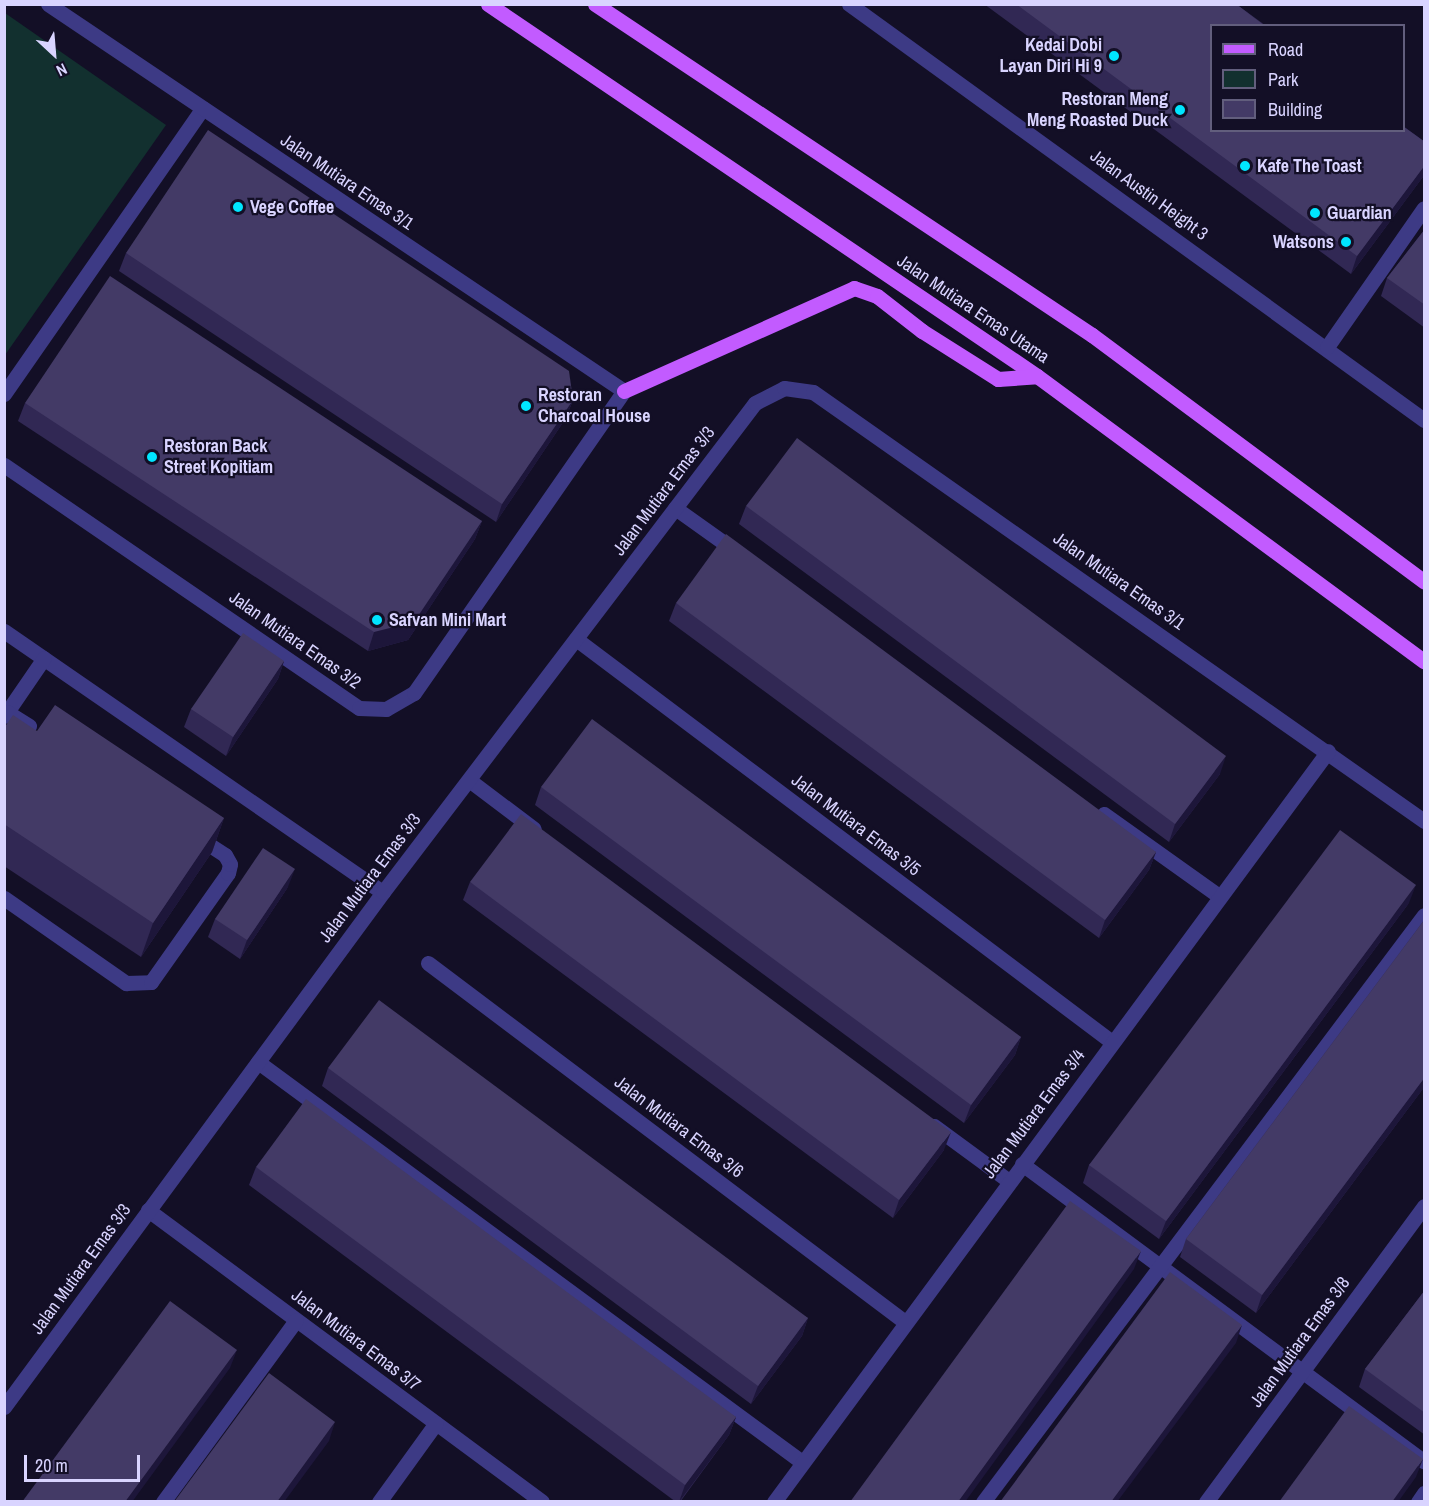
<!DOCTYPE html>
<style>
body{margin:0}
#map{position:relative;width:1429px;height:1506px;overflow:hidden;background:#130f26;font-family:"Archivo Narrow",sans-serif}
div>[style]{position:absolute}
.green>*{inset:0;background:#12302f}
.minor>*{height:15px;margin:-7.5px;padding:0 7.5px;transform-origin:7.5px;border-radius:7.5px;background:#3d3a85}
.major>*{height:15px;margin:-7.5px;padding:0 7.5px;transform-origin:7.5px;border-radius:7.5px;background:#c25bff}
.wall>*{inset:0;background:#312854}
.shaded-wall>*{inset:0;background:#1d163a}
.building>*{inset:0;background:#433a66}
.dots>*{width:16px;height:16px;translate:-50% -50%;box-sizing:border-box;border:3px solid #130f26;border-radius:50%}
span{translate:-50% -50%;white-space:nowrap;text-align:center;line-height:1.15;-webkit-text-stroke:4.5px #130f26;paint-order:stroke}
.poi-label{font-size:18px;color:#d9d4ff;font-weight:700}
.right{translate:-100% -50%;text-align:right}
.left{translate:0 -50%;text-align:left}
.street-label{font-size:18px;color:#d9d4ff}
.frame{position:absolute;inset:0;border:6px solid #d9d4ff;pointer-events:none}
.legend{position:absolute;left:1210px;top:24px;width:195px;height:108px;box-sizing:border-box;background:#130f26;border:2px solid #625e7d;margin:0;padding:8px 10px;list-style:none;font-size:18px;color:#d9d4ff}
.legend li{display:flex;align-items:center;gap:12px;height:30px}
.legend b{width:30px;border:2px solid #625e7d}
.north{position:absolute;left:24px;top:24px;width:60px;height:60px;-webkit-text-stroke:4px #130f26;paint-order:stroke;rotate:154deg;font-size:16px;font-weight:700;line-height:24px;text-align:center;color:#d9d4ff}
.north::after{content:'';display:block;margin:auto;width:21px;height:27px;background:#d9d4ff;clip-path:polygon(50% 0,100% 100%,50% 72%,0 100%)}
.scale{position:absolute;left:24px;top:1455px;width:116px;height:27px;box-sizing:border-box;border:3px solid #d9d4ff;border-top:0;padding-left:8px;font-size:18px;line-height:21px;white-space:nowrap;color:#d9d4ff;-webkit-text-stroke:4px #130f26;paint-order:stroke}
</style>
<div id="map">
<div class="green">
<i style="clip-path:polygon(5px 13px,166px 125px,5px 355px)"></i>
</div>
<div class="minor">
<i style="left:849px;top:4px;width:710px;rotate:35.88deg"></i>
<i style="left:1327px;top:347px;width:169px;rotate:-55.1deg"></i>
<i style="left:4px;top:394px;width:348px;rotate:-55.2deg"></i>
<i style="left:4px;top:465px;width:430px;rotate:34.4deg"></i>
<i style="left:359px;top:708px;width:27px;rotate:2deg"></i>
<i style="left:386px;top:709px;width:32px;rotate:-30deg"></i>
<i style="left:414px;top:693px;width:368px;rotate:-55.2deg"></i>
<i style="left:624px;top:391px;width:694px;rotate:-146.1deg"></i>
<i style="left:675px;top:508px;width:77px;rotate:35.5deg"></i>
<i style="left:4px;top:631px;width:460px;rotate:34.6deg"></i>
<i style="left:576px;top:639px;width:671px;rotate:36.94deg"></i>
<i style="left:7px;top:712px;width:65px;rotate:-55.6deg"></i>
<i style="left:4px;top:716px;width:5px;rotate:-53deg"></i>
<i style="left:7px;top:712px;width:26px;rotate:32deg"></i>
<i style="left:469px;top:780px;width:81px;rotate:37deg"></i>
<i style="left:1104px;top:814px;width:141px;rotate:35.5deg"></i>
<i style="left:4px;top:898px;width:149px;rotate:34.9deg"></i>
<i style="left:126px;top:983px;width:25px;rotate:-2deg"></i>
<i style="left:151px;top:982px;width:133px;rotate:-54.8deg"></i>
<i style="left:228px;top:873px;width:9px;rotate:-77deg"></i>
<i style="left:230px;top:864px;width:10px;rotate:-119deg"></i>
<i style="left:225px;top:855px;width:33px;rotate:-147deg"></i>
<i style="left:428px;top:963px;width:597px;rotate:36.97deg"></i>
<i style="left:258px;top:1062px;width:675px;rotate:36.33deg"></i>
<i style="left:934px;top:1126px;width:93px;rotate:36.3deg"></i>
<i style="left:1022px;top:1164px;width:500px;rotate:36.5deg"></i>
<i style="left:148px;top:1210px;width:490px;rotate:36.5deg"></i>
<i style="left:4px;top:1407px;width:639px;rotate:-53.65deg"></i>
<i style="left:383px;top:892px;width:614px;rotate:-52.74deg"></i>
<i style="left:755px;top:403px;width:33px;rotate:-27deg"></i>
<i style="left:784px;top:388px;width:29px;rotate:8deg"></i>
<i style="left:813px;top:392px;width:747px;rotate:35.07deg"></i>
<i style="left:163px;top:1502px;width:225px;rotate:-53.8deg"></i>
<i style="left:379px;top:1502px;width:97px;rotate:-54.2deg"></i>
<i style="left:774px;top:1502px;width:933px;rotate:-53.58deg"></i>
<i style="left:983px;top:1502px;width:734px;rotate:-53.08deg"></i>
<i style="left:1206px;top:1502px;width:368px;rotate:-53.6deg"></i>
<i style="left:1418px;top:1502px;width:11px;rotate:-56deg"></i>
</div>
<div class="major">
<i style="left:488px;top:4px;width:663px;rotate:34.12deg"></i>
<i style="left:1037px;top:376px;width:481px;rotate:36.4deg"></i>
<i style="left:595px;top:4px;width:597px;rotate:33.66deg"></i>
<i style="left:1092px;top:335px;width:414px;rotate:36.6deg"></i>
<i style="left:624px;top:391px;width:252px;rotate:-24.1deg"></i>
<i style="left:854px;top:288px;width:24px;rotate:19deg"></i>
<i style="left:877px;top:296px;width:57px;rotate:37.9deg"></i>
<i style="left:922px;top:331px;width:90px;rotate:32.3deg"></i>
<i style="left:998px;top:379px;width:39px;rotate:-4deg"></i>
</div>
<div class="wall">
<i style="clip-path:polygon(984px 4px,1236px 4px,1425px 142px,1425px 174px,1351px 274px)"></i>
<i style="clip-path:polygon(1425px 229px,1425px 328px,1381px 296px,1387px 278px)"></i>
<i style="clip-path:polygon(126px 253px,573px 400px,566px 418px,496px 522px,119px 271px)"></i>
<i style="clip-path:polygon(25px 403px,482px 521px,475px 539px,408px 640px,368px 651px,18px 421px)"></i>
<i style="clip-path:polygon(746px 506px,1220px 774px,1169px 842px,739px 524px)"></i>
<i style="clip-path:polygon(676px 603px,1156px 852px,1149px 870px,1099px 938px,669px 621px)"></i>
<i style="clip-path:polygon(284px 661px,278px 679px,226px 756px,184px 727px,191px 709px)"></i>
<i style="clip-path:polygon(4px 728px,37px 731px,224px 818px,212px 852px,141px 957px,4px 866px)"></i>
<i style="clip-path:polygon(541px 787px,1021px 1037px,1015px 1055px,964px 1123px,535px 805px)"></i>
<i style="clip-path:polygon(470px 882px,944px 1150px,893px 1218px,463px 900px)"></i>
<i style="clip-path:polygon(288px 887px,240px 959px,208px 937px,215px 919px)"></i>
<i style="clip-path:polygon(1409px 903px,1159px 1239px,1083px 1183px,1089px 1165px)"></i>
<i style="clip-path:polygon(1425px 919px,1425px 1086px,1256px 1313px,1180px 1257px,1186px 1239px)"></i>
<i style="clip-path:polygon(328px 1068px,808px 1318px,802px 1336px,751px 1404px,322px 1086px)"></i>
<i style="clip-path:polygon(256px 1167px,736px 1417px,729px 1435px,680px 1502px,676px 1502px,249px 1185px)"></i>
<i style="clip-path:polygon(1425px 1290px,1425px 1435px,1359px 1387px,1365px 1369px)"></i>
</div>
<div class="shaded-wall">
<i style="clip-path:polygon(1425px 165px,1425px 174px,1351px 274px,1357px 256px)"></i>
<i style="clip-path:polygon(573px 400px,566px 418px,496px 522px,502px 504px)"></i>
<i style="clip-path:polygon(482px 521px,475px 539px,408px 640px,368px 651px,374px 632px)"></i>
<i style="clip-path:polygon(284px 661px,278px 679px,226px 756px,233px 737px)"></i>
<i style="clip-path:polygon(1226px 756px,1220px 774px,1169px 842px,1175px 824px)"></i>
<i style="clip-path:polygon(224px 818px,212px 852px,141px 957px,153px 923px)"></i>
<i style="clip-path:polygon(1156px 852px,1149px 870px,1099px 938px,1105px 920px)"></i>
<i style="clip-path:polygon(295px 869px,288px 887px,240px 959px,247px 940px)"></i>
<i style="clip-path:polygon(1416px 885px,1409px 903px,1159px 1239px,1166px 1221px)"></i>
<i style="clip-path:polygon(1021px 1037px,1015px 1055px,964px 1123px,971px 1105px)"></i>
<i style="clip-path:polygon(1425px 1077px,1425px 1086px,1256px 1313px,1262px 1295px)"></i>
<i style="clip-path:polygon(951px 1132px,944px 1150px,893px 1218px,899px 1200px)"></i>
<i style="clip-path:polygon(1141px 1251px,1134px 1269px,965px 1502px,958px 1502px)"></i>
<i style="clip-path:polygon(808px 1318px,802px 1336px,751px 1404px,758px 1386px)"></i>
<i style="clip-path:polygon(1242px 1325px,1236px 1343px,1117px 1502px,1111px 1502px)"></i>
<i style="clip-path:polygon(237px 1350px,230px 1368px,132px 1502px,125px 1502px)"></i>
<i style="clip-path:polygon(736px 1417px,729px 1435px,679px 1502px,685px 1485px)"></i>
<i style="clip-path:polygon(335px 1422px,329px 1441px,284px 1502px,277px 1502px)"></i>
<i style="clip-path:polygon(1423px 1459px,1416px 1477px,1398px 1502px,1392px 1502px)"></i>
</div>
<div class="building">
<i style="clip-path:polygon(1016px 4px,1236px 4px,1265px 26px,1212px 26px,1212px 130px,1404px 130px,1404px 127px,1425px 142px,1425px 165px,1357px 256px)"></i>
<i style="clip-path:polygon(208px 130px,569px 371px,573px 400px,502px 504px,126px 253px)"></i>
<i style="clip-path:polygon(1425px 229px,1425px 305px,1387px 278px)"></i>
<i style="clip-path:polygon(110px 276px,482px 521px,414px 622px,374px 632px,25px 403px)"></i>
<i style="clip-path:polygon(797px 438px,1226px 756px,1175px 824px,746px 506px)"></i>
<i style="clip-path:polygon(726px 534px,1156px 852px,1105px 920px,676px 603px)"></i>
<i style="clip-path:polygon(243px 633px,284px 661px,233px 737px,191px 709px)"></i>
<i style="clip-path:polygon(55px 705px,224px 818px,153px 923px,4px 824px,4px 728px,13px 715px,37px 731px)"></i>
<i style="clip-path:polygon(592px 719px,1021px 1037px,971px 1105px,541px 787px)"></i>
<i style="clip-path:polygon(521px 814px,951px 1132px,899px 1200px,470px 882px)"></i>
<i style="clip-path:polygon(1340px 830px,1416px 885px,1166px 1221px,1089px 1165px)"></i>
<i style="clip-path:polygon(263px 848px,295px 869px,247px 940px,215px 919px)"></i>
<i style="clip-path:polygon(1425px 919px,1425px 1077px,1262px 1295px,1186px 1239px)"></i>
<i style="clip-path:polygon(379px 1000px,808px 1318px,758px 1386px,328px 1068px)"></i>
<i style="clip-path:polygon(306px 1099px,736px 1417px,685px 1485px,256px 1167px)"></i>
<i style="clip-path:polygon(1070px 1201px,1141px 1251px,958px 1502px,850px 1502px)"></i>
<i style="clip-path:polygon(1170px 1272px,1242px 1325px,1111px 1502px,1000px 1502px)"></i>
<i style="clip-path:polygon(1425px 1290px,1425px 1413px,1365px 1369px)"></i>
<i style="clip-path:polygon(170px 1301px,237px 1350px,125px 1502px,22px 1502px)"></i>
<i style="clip-path:polygon(269px 1373px,335px 1422px,277px 1502px,174px 1502px)"></i>
<i style="clip-path:polygon(1349px 1406px,1423px 1459px,1392px 1502px,1279px 1502px)"></i>
</div>
<div class="dots">
<i style="left:1114px;top:56px;background:#00e5ff"></i>
<i style="left:1180px;top:110px;background:#00e5ff"></i>
<i style="left:1245px;top:166px;background:#00e5ff"></i>
<i style="left:238px;top:207px;background:#00e5ff"></i>
<i style="left:1315px;top:213px;background:#00e5ff"></i>
<i style="left:1346px;top:242px;background:#00e5ff"></i>
<i style="left:526px;top:406px;background:#00e5ff"></i>
<i style="left:152px;top:457px;background:#00e5ff"></i>
<i style="left:377px;top:620px;background:#00e5ff"></i>
</div>
<div class="poi-label">
<span class="right" style="left:1102px;top:56px">Kedai Dobi<br>Layan Diri Hi 9</span>
<span class="right" style="left:1168px;top:110px">Restoran Meng<br>Meng Roasted Duck</span>
<span class="left" style="left:1257px;top:166px">Kafe The Toast</span>
<span class="left" style="left:250px;top:207px">Vege Coffee</span>
<span class="left" style="left:1327px;top:213px">Guardian</span>
<span class="right" style="left:1334px;top:242px">Watsons</span>
<span class="left" style="left:538px;top:406px">Restoran<br>Charcoal House</span>
<span class="left" style="left:164px;top:457px">Restoran Back<br>Street Kopitiam</span>
<span class="left" style="left:389px;top:620px">Safvan Mini Mart</span>
</div>
<div class="street-label">
<span style="left:347px;top:182px;rotate:34deg">Jalan Mutiara Emas 3/1</span>
<span style="left:1149px;top:195px;rotate:36deg">Jalan Austin Height 3</span>
<span style="left:973px;top:309px;rotate:34deg">Jalan Mutiara Emas Utama</span>
<span style="left:664px;top:491px;rotate:-53deg">Jalan Mutiara Emas 3/3</span>
<span style="left:1119px;top:581px;rotate:35deg">Jalan Mutiara Emas 3/1</span>
<span style="left:295px;top:640px;rotate:35deg">Jalan Mutiara Emas 3/2</span>
<span style="left:856px;top:825px;rotate:37deg">Jalan Mutiara Emas 3/5</span>
<span style="left:370px;top:878px;rotate:-53deg">Jalan Mutiara Emas 3/3</span>
<span style="left:1034px;top:1114px;rotate:-53deg">Jalan Mutiara Emas 3/4</span>
<span style="left:679px;top:1127px;rotate:37deg">Jalan Mutiara Emas 3/6</span>
<span style="left:81px;top:1269px;rotate:-54deg">Jalan Mutiara Emas 3/3</span>
<span style="left:356px;top:1340px;rotate:37deg">Jalan Mutiara Emas 3/7</span>
<span style="left:1300px;top:1342px;rotate:-54deg">Jalan Mutiara Emas 3/8</span>
</div>
<div class="frame"></div>
<ul class="legend">
<li><b style="height:8px;background:#c25bff"></b>Road</li>
<li><b style="height:16px;background:#12302f"></b>Park</li>
<li><b style="height:16px;background:#433a66"></b>Building</li>
</ul>
<div class="north">N</div>
<div class="scale">20 m</div>
</div>
